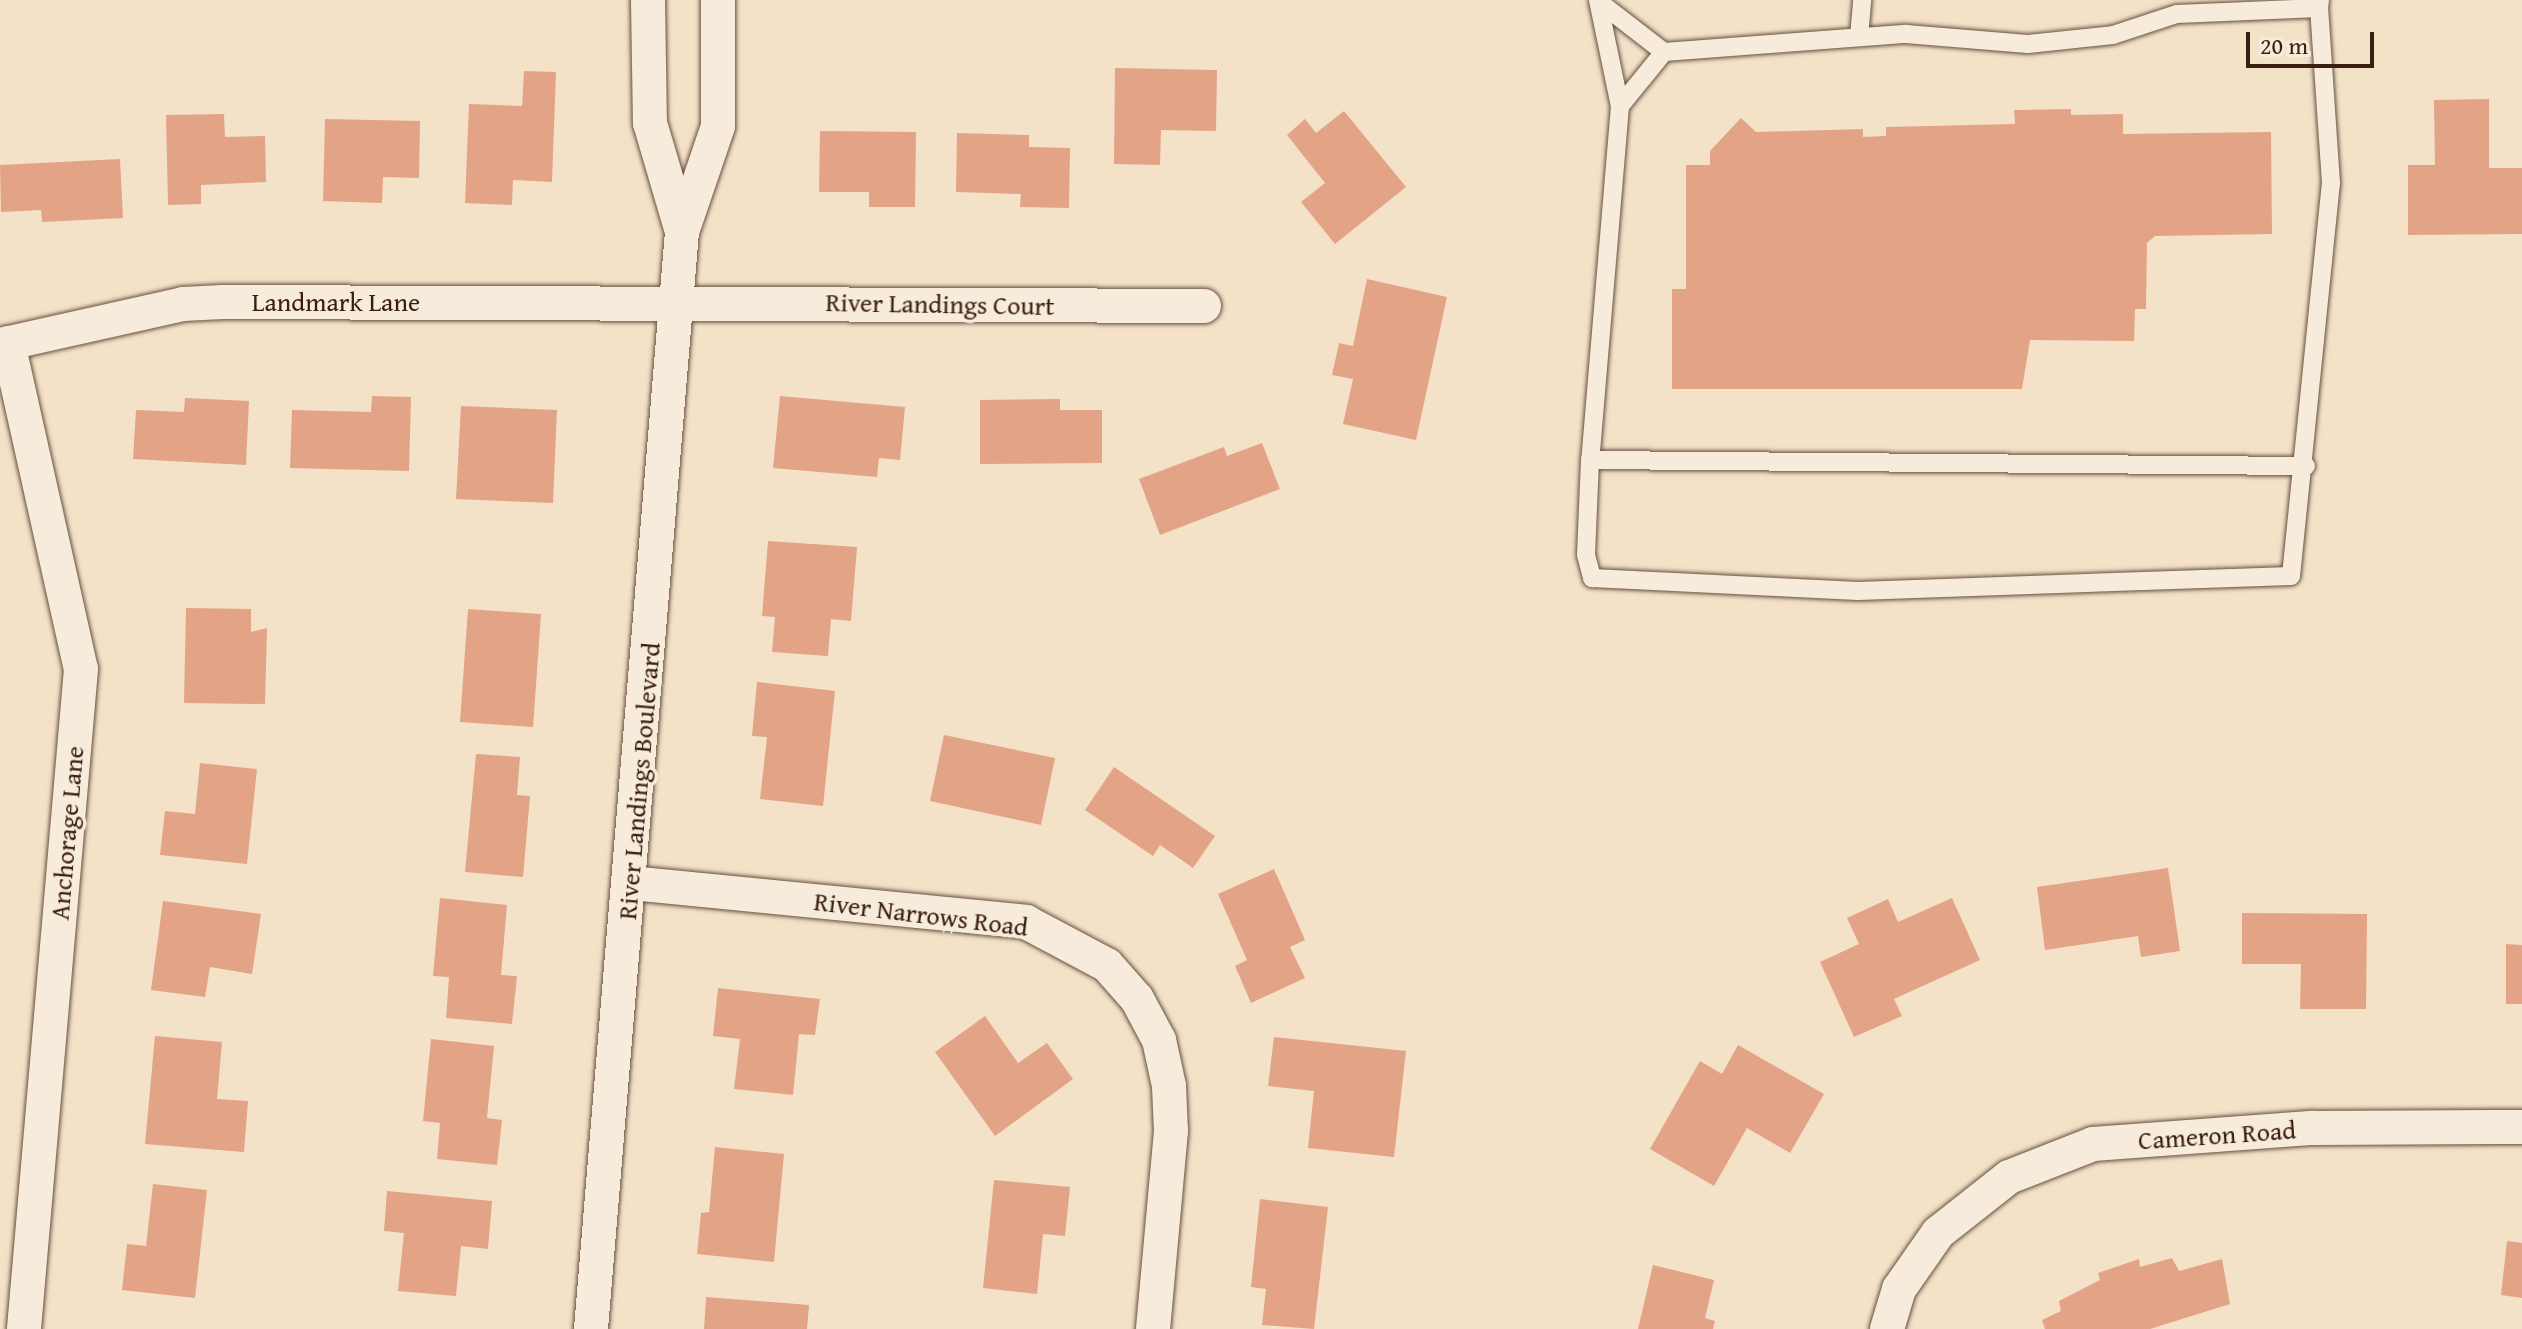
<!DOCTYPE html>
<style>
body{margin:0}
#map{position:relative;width:2522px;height:1329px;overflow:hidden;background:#f3e2c8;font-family:"Gentium Book Plus",serif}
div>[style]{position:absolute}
.building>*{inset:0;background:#e3a387}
.roads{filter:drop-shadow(0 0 2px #684f3f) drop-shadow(0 0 2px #684f3f)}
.service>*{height:18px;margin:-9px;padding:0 9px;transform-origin:9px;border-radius:9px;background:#f7ecdb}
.minor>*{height:34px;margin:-17px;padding:0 17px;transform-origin:17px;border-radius:17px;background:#f7ecdb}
span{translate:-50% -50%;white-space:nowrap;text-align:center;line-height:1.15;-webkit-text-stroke:7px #f7ecdb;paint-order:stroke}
.street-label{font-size:26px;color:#3a1e11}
.scale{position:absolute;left:2246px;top:32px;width:128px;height:36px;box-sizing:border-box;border:4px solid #3a1e11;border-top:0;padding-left:10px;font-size:24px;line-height:28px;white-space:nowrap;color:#3a1e11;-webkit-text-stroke:6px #f7ecdb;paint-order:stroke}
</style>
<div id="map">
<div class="building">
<i style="clip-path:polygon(1115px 68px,1217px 70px,1216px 131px,1161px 130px,1160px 165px,1114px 164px)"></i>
<i style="clip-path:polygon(524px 71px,556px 72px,552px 182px,513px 180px,512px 205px,465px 203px,469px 104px,522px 106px)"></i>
<i style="clip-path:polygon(2489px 99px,2489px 168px,2522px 168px,2522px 234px,2408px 235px,2408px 165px,2435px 165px,2434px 100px)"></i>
<i style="clip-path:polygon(2071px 109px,2071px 115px,2123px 114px,2123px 134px,2271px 132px,2272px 234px,2155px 236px,2147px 243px,2146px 309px,2135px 309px,2134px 341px,2030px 340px,2022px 389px,1672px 389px,1672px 289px,1686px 289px,1686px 165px,1710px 165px,1710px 151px,1741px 118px,1756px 132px,1863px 129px,1863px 137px,1886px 136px,1886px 127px,2015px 124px,2014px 110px)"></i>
<i style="clip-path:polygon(1344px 111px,1406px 187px,1335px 244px,1301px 202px,1325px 183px,1287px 135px,1305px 119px,1316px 133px)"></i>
<i style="clip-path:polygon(224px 114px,225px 137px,265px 136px,266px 182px,201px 185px,201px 204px,168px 205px,166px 115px)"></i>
<i style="clip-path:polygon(325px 119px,420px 121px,419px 178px,383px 177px,382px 203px,323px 201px)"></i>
<i style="clip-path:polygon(820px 131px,916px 132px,915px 207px,869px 207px,869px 192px,819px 192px)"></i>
<i style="clip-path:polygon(957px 133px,1029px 135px,1029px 147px,1070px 148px,1069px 208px,1020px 207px,1021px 194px,956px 192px)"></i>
<i style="clip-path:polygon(120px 159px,123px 218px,42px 222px,41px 210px,1px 212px,0 165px)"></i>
<i style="clip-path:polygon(1367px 279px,1447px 297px,1416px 440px,1343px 424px,1353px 379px,1332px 375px,1339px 343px,1353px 346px)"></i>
<i style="clip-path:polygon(372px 396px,411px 397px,409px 471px,290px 468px,292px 410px,371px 412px)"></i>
<i style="clip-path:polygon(780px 396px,905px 407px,900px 460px,879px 458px,877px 477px,773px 468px)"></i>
<i style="clip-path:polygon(185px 398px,249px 401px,246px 465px,133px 459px,136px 410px,184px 412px)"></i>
<i style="clip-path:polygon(1060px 399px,1060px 410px,1102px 410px,1102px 463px,980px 464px,980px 400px)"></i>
<i style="clip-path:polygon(461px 406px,557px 410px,553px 503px,456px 499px)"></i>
<i style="clip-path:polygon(1262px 443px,1280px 489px,1160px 535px,1139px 479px,1224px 447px,1227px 456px)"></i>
<i style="clip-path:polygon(768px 541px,857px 547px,851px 621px,831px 619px,828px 656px,772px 652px,775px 617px,762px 616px)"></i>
<i style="clip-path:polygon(186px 608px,251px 609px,251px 632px,267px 628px,265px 704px,184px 703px)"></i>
<i style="clip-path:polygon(468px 609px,541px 614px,533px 727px,460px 722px)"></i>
<i style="clip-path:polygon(757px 682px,835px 691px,823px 806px,760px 799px,767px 737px,752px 736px)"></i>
<i style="clip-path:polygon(944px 735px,1055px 758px,1041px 825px,930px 801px)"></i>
<i style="clip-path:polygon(476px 754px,520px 757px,517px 795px,530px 796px,523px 877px,465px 872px)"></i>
<i style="clip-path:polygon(200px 763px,257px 769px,247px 864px,160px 855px,165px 811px,195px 814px)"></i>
<i style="clip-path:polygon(1114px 767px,1215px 836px,1193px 868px,1160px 845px,1153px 856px,1085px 810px)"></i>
<i style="clip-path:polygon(2168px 868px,2180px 951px,2141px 957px,2138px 936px,2045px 950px,2037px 887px)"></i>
<i style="clip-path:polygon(1274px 869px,1305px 940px,1290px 947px,1305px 978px,1251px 1003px,1235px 966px,1247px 960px,1218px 894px)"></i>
<i style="clip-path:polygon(440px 898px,507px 905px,501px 975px,517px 976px,512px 1024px,446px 1018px,449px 977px,433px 976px)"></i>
<i style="clip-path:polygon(1952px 898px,1980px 960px,1894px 999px,1902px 1016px,1854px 1037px,1820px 962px,1859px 944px,1847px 918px,1888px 899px,1898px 922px)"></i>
<i style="clip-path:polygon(163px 901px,261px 914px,252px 974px,210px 967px,205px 997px,151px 990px)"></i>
<i style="clip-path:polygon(2242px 913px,2367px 914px,2366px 1009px,2300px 1009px,2301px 964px,2242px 964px)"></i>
<i style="clip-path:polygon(2506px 944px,2522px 945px,2522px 1004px,2506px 1004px)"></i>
<i style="clip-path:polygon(718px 988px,820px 999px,815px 1035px,799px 1034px,793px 1095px,734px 1089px,740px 1039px,713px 1036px)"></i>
<i style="clip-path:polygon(985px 1016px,1018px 1063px,1047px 1043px,1073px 1079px,995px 1136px,935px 1052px)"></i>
<i style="clip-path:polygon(155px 1036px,222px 1042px,217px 1099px,248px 1101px,244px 1152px,145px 1144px)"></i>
<i style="clip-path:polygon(1274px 1037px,1406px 1051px,1394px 1157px,1308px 1148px,1314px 1091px,1268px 1086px)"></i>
<i style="clip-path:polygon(431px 1039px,494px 1046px,487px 1118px,502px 1120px,497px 1165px,437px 1159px,440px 1123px,423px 1121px)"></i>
<i style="clip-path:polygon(1738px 1045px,1824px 1094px,1790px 1153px,1747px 1128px,1714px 1186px,1650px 1149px,1700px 1061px,1722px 1074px)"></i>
<i style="clip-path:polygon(715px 1147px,784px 1154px,774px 1262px,697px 1254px,701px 1213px,709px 1212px)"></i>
<i style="clip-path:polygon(994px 1180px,1070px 1187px,1065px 1236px,1043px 1234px,1037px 1294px,983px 1288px)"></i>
<i style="clip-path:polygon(153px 1184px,207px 1190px,195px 1298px,122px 1290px,127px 1244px,146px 1246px)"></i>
<i style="clip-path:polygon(387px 1191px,492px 1201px,488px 1249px,461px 1246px,456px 1296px,398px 1291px,404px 1233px,384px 1231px)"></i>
<i style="clip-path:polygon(1260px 1199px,1328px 1207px,1314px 1329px,1262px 1325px,1266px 1289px,1251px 1287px)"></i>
<i style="clip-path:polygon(2507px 1241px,2522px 1243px,2522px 1298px,2501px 1295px)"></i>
<i style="clip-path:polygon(2172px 1258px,2179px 1271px,2222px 1259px,2230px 1304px,2150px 1329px,2045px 1329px,2042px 1320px,2061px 1311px,2059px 1301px,2100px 1280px,2098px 1273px,2139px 1259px,2140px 1267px)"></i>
<i style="clip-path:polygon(1653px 1265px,1714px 1280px,1705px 1318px,1715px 1321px,1713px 1329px,1638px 1329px)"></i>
<i style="clip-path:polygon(706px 1297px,809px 1305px,807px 1329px,704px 1329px)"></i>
</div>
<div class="roads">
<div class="service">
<i style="left:1598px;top:1px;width:83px;rotate:37.7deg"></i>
<i style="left:1664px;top:52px;width:243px;rotate:-4.3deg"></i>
<i style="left:1906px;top:34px;width:122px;rotate:4.7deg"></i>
<i style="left:2028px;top:44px;width:85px;rotate:-6deg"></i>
<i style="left:2113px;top:35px;width:67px;rotate:-18.2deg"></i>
<i style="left:2177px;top:14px;width:142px;rotate:-2.4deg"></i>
<i style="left:2319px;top:8px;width:8px;rotate:-83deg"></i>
<i style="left:1599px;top:5px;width:103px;rotate:78.3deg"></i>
<i style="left:1620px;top:106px;width:355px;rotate:94.8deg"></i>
<i style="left:1590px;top:460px;width:95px;rotate:92.4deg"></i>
<i style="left:1586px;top:555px;width:24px;rotate:75deg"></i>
<i style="left:1592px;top:578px;width:266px;rotate:2.8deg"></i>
<i style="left:1858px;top:591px;width:433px;rotate:-2deg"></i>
<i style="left:2291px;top:576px;width:395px;rotate:-84.2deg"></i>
<i style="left:2331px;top:183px;width:175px;rotate:-93.9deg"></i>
<i style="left:1859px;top:37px;width:37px;rotate:-85deg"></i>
<i style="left:1620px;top:106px;width:70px;rotate:-50.8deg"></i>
<i style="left:1590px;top:460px;width:716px;rotate:0.48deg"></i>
</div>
<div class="minor">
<i style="left:648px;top:0;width:123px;rotate:89.1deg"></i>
<i style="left:650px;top:123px;width:114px;rotate:73.6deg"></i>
<i style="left:8px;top:343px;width:334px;rotate:77.4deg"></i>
<i style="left:81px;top:669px;width:662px;rotate:94.94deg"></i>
<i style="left:0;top:345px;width:188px;rotate:-12.6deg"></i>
<i style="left:183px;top:304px;width:40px;rotate:-2.9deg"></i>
<i style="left:223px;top:302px;width:981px;rotate:0.23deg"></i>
<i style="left:631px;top:883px;width:397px;rotate:5.6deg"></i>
<i style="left:1026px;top:922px;width:92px;rotate:28deg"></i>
<i style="left:1107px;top:965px;width:45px;rotate:48.6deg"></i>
<i style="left:1137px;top:999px;width:47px;rotate:61.8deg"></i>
<i style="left:1159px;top:1040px;width:47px;rotate:77.7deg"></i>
<i style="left:1169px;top:1086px;width:45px;rotate:87.5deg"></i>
<i style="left:1171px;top:1131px;width:199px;rotate:95.2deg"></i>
<i style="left:591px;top:1329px;width:1101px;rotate:-85.26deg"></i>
<i style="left:682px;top:232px;width:112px;rotate:-71.2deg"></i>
<i style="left:718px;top:126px;width:126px;rotate:-90deg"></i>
<i style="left:1887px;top:1329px;width:42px;rotate:-73.3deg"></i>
<i style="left:1899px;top:1289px;width:68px;rotate:-55.1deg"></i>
<i style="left:1938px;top:1233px;width:90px;rotate:-38.3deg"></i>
<i style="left:2009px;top:1177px;width:90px;rotate:-21.4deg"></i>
<i style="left:2093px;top:1144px;width:221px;rotate:-4.2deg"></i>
<i style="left:2313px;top:1128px;width:209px;rotate:-0.3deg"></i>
</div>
</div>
<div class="street-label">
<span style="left:336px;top:302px">Landmark Lane</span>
<span style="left:940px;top:304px;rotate:1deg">River Landings Court</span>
<span style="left:639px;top:781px;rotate:-85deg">River Landings Boulevard</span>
<span style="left:67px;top:833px;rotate:-85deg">Anchorage Lane</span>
<span style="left:921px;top:914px;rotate:7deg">River Narrows Road</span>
<span style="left:2217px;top:1135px;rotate:-4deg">Cameron Road</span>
</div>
<div class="scale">20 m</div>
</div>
